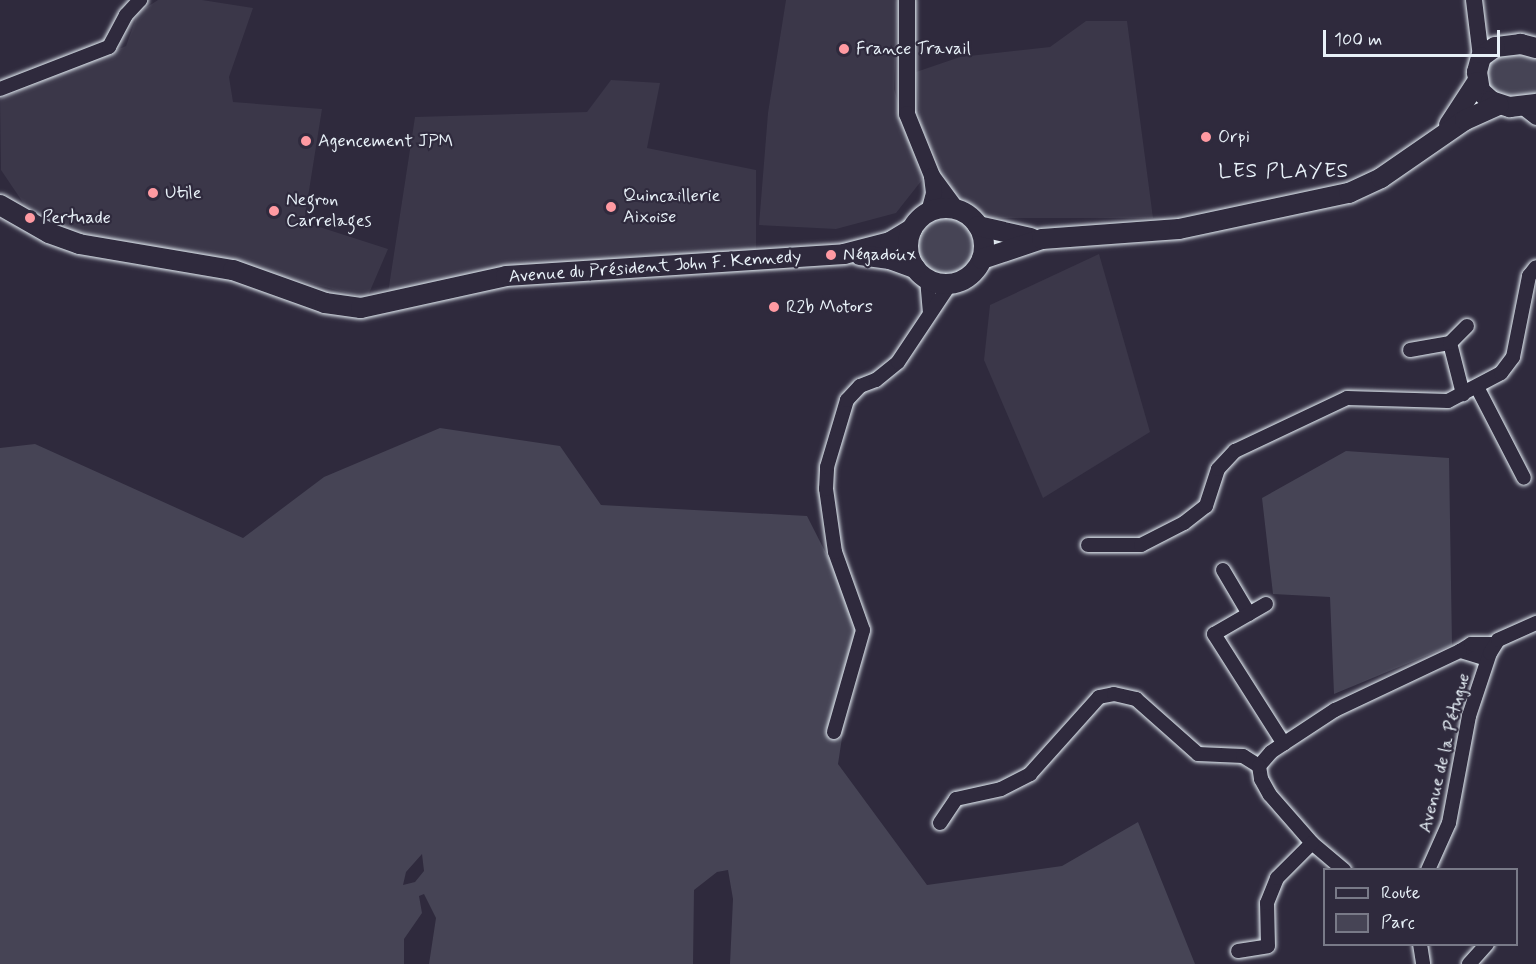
<!DOCTYPE html>
<meta charset="utf-8">
<style>
body{margin:0}
#map{position:relative;width:1536px;height:964px;overflow:hidden;background:#2f2a3d;font-family:Mynerve,sans-serif}
div>[style]{position:absolute}
.built>*{inset:0;background:#3b3749}
.green>*{inset:0;background:#464455}
.round{border-radius:50%}
.roads{filter:drop-shadow(0 0 2px #e8f1f8) drop-shadow(0 0 2px #e8f1f8)}
.minor>*{height:14px;margin:-7px;padding:0 7px;transform-origin:7px;border-radius:7px;background:#2f2a3d}
.tertiary>*{height:16px;margin:-8px;padding:0 8px;transform-origin:8px;border-radius:8px;background:#2f2a3d}
.secondary>*{height:20px;margin:-10px;padding:0 10px;transform-origin:10px;border-radius:10px;background:#2f2a3d}
.secondary>.ring{margin:-10px;padding:0;box-sizing:content-box;background:none;border:20px solid #2f2a3d;border-radius:50%}
.dots>*{width:16px;height:16px;translate:-50% -50%;box-sizing:border-box;border:3px solid #2f2a3d;border-radius:50%}
span{translate:-50% -50%;white-space:nowrap;text-align:center;line-height:1.15;-webkit-text-stroke:4.5px #2f2a3d;paint-order:stroke}
.poi-label{font-size:18px;color:#e8f1f8}
.left{translate:0 -50%;text-align:left}
.street-label{font-size:18px;color:#e8f1f8}
.quarter-label{font-size:21px;color:#e8f1f8;letter-spacing:1.5px}
.legend{position:absolute;left:1323px;top:868px;width:195px;height:78px;box-sizing:border-box;background:#2f2a3d;border:2px solid #797a88;margin:0;padding:8px 10px;list-style:none;font-size:18px;color:#e8f1f8}
.legend li{display:flex;align-items:center;gap:12px;height:30px}
.legend b{width:30px;border:2px solid #797a88}
.scale{position:absolute;left:1323px;top:30px;width:177px;height:27px;box-sizing:border-box;border:3px solid #e8f1f8;border-top:0;padding-left:8px;font-size:18px;line-height:21px;white-space:nowrap;color:#e8f1f8;-webkit-text-stroke:4px #2f2a3d;paint-order:stroke}
</style>
<div id="map">
<div class="built">
<i style="clip-path:polygon(158px 0,202px 0,253px 8px,229px 77px,233px 102px,322px 109px,304px 222px,388px 249px,367px 298px,213px 258px,65px 230px,24px 204px,1px 170px,0 99px,126px 46px,138px 13px)"></i>
<i style="clip-path:polygon(786px 0,898px 0,894px 89px,922px 180px,896px 213px,836px 229px,759px 225px,768px 113px)"></i>
<i style="clip-path:polygon(1086px 21px,1127px 21px,1153px 218px,990px 218px,952px 191px,920px 124px,916px 72px,960px 57px,1050px 47px)"></i>
<i style="clip-path:polygon(611px 80px,660px 83px,647px 148px,756px 170px,756px 254px,388px 293px,415px 117px,587px 112px)"></i>
<i style="clip-path:polygon(1099px 254px,1150px 432px,1043px 498px,984px 360px,990px 305px)"></i>
</div>
<div class="green">
<i style="clip-path:polygon(1536px 48px,1536px 104px,1499px 105px,1477px 72px,1481px 57px)"></i>
<i class="round" style="left:908px;top:208px;width:76px;height:76px"></i>
<i style="clip-path:polygon(evenodd,440px 428px,560px 446px,601px 505px,807px 516px,860px 620px,838px 764px,927px 885px,1062px 866px,1138px 822px,1195px 964px,730px 964px,733px 899px,728px 870px,717px 872px,694px 890px,693px 964px,429px 964px,436px 918px,424px 894px,419px 896px,422px 913px,404px 939px,404px 964px,0 964px,0 448px,35px 444px,243px 538px,324px 477px,440px 428px,422px 854px,424px 871px,415px 882px,403px 885px,406px 872px,422px 854px)"></i>
<i style="clip-path:polygon(1346px 451px,1449px 458px,1452px 645px,1334px 694px,1330px 597px,1273px 594px,1262px 498px)"></i>
</div>
<div class="roads">
<div class="minor">
<i style="left:0;top:89px;width:117px;rotate:-21.1deg"></i>
<i style="left:109px;top:47px;width:36px;rotate:-62deg"></i>
<i style="left:126px;top:15px;width:21px;rotate:-47deg"></i>
<i style="left:1522px;top:107px;width:18px;rotate:38deg"></i>
<i style="left:927px;top:279px;width:34px;rotate:85deg"></i>
<i style="left:1450px;top:343px;width:53px;rotate:75.7deg"></i>
<i style="left:1410px;top:350px;width:41px;rotate:-9.9deg"></i>
<i style="left:1450px;top:343px;width:24px;rotate:-45deg"></i>
<i style="left:1477px;top:387px;width:102px;rotate:62.7deg"></i>
<i style="left:1088px;top:545px;width:53px"></i>
<i style="left:1141px;top:545px;width:48px;rotate:-27.1deg"></i>
<i style="left:1184px;top:523px;width:28px;rotate:-38deg"></i>
<i style="left:1206px;top:506px;width:39px;rotate:-72deg"></i>
<i style="left:1218px;top:469px;width:25px;rotate:-47deg"></i>
<i style="left:1235px;top:451px;width:124px;rotate:-25.3deg"></i>
<i style="left:1347px;top:398px;width:101px;rotate:1.7deg"></i>
<i style="left:1448px;top:401px;width:60px;rotate:-27.8deg"></i>
<i style="left:1501px;top:373px;width:20px;rotate:-53deg"></i>
<i style="left:1513px;top:357px;width:83px;rotate:-78.8deg"></i>
<i style="left:1529px;top:276px;width:11px;rotate:-52deg"></i>
<i style="left:1223px;top:570px;width:51px;rotate:59.4deg"></i>
<i style="left:1266px;top:604px;width:60px;rotate:150deg"></i>
<i style="left:1214px;top:634px;width:130px;rotate:57.5deg"></i>
<i style="left:1487px;top:659px;width:28px;rotate:-163deg"></i>
<i style="left:1460px;top:651px;width:13px;rotate:-32deg"></i>
<i style="left:1471px;top:644px;width:23px"></i>
<i style="left:834px;top:732px;width:106px;rotate:-74.1deg"></i>
<i style="left:863px;top:630px;width:83px;rotate:-109.7deg"></i>
<i style="left:835px;top:552px;width:64px;rotate:-98.1deg"></i>
<i style="left:826px;top:489px;width:22px;rotate:-87deg"></i>
<i style="left:827px;top:467px;width:70px;rotate:-73.4deg"></i>
<i style="left:847px;top:400px;width:19px;rotate:-47deg"></i>
<i style="left:860px;top:386px;width:17px;rotate:-21deg"></i>
<i style="left:876px;top:380px;width:28px;rotate:-39deg"></i>
<i style="left:898px;top:362px;width:94px;rotate:-56.3deg"></i>
<i style="left:1259px;top:766px;width:18px;rotate:-49deg"></i>
<i style="left:1271px;top:752px;width:77px;rotate:-33.3deg"></i>
<i style="left:1335px;top:710px;width:138px;rotate:-25.3deg"></i>
<i style="left:940px;top:823px;width:29px;rotate:-56deg"></i>
<i style="left:956px;top:799px;width:46px;rotate:-12.5deg"></i>
<i style="left:1001px;top:789px;width:33px;rotate:-27deg"></i>
<i style="left:1030px;top:774px;width:103px;rotate:-48.1deg"></i>
<i style="left:1099px;top:697px;width:15px;rotate:-11deg"></i>
<i style="left:1114px;top:694px;width:23px;rotate:13deg"></i>
<i style="left:1136px;top:699px;width:83px;rotate:41.6deg"></i>
<i style="left:1198px;top:754px;width:45px;rotate:2.5deg"></i>
<i style="left:1243px;top:756px;width:19px;rotate:32deg"></i>
<i style="left:1259px;top:766px;width:13px;rotate:81deg"></i>
<i style="left:1261px;top:779px;width:18px;rotate:61deg"></i>
<i style="left:1270px;top:795px;width:64px;rotate:48.8deg"></i>
<i style="left:1312px;top:843px;width:42px;rotate:40.2deg"></i>
<i style="left:1428px;top:870px;width:51px;rotate:-65.9deg"></i>
<i style="left:1449px;top:823px;width:109px;rotate:-79.4deg"></i>
<i style="left:1469px;top:716px;width:66px;rotate:-71.6deg"></i>
<i style="left:1490px;top:653px;width:15px;rotate:-58deg"></i>
<i style="left:1498px;top:640px;width:42px;rotate:-24.1deg"></i>
<i style="left:1420px;top:944px;width:20px;rotate:81deg"></i>
<i style="left:1238px;top:951px;width:30px;rotate:-9deg"></i>
<i style="left:1268px;top:946px;width:43px;rotate:-91.3deg"></i>
<i style="left:1267px;top:903px;width:27px;rotate:-68deg"></i>
<i style="left:1277px;top:878px;width:49px;rotate:-45deg"></i>
<i style="left:1469px;top:964px;width:27px;rotate:-48deg"></i>
</div>
<div class="tertiary">
<i style="left:907px;top:0;width:114px;rotate:90deg"></i>
<i style="left:907px;top:114px;width:67px;rotate:68deg"></i>
<i style="left:932px;top:176px;width:42px;rotate:53.7deg"></i>
<i style="left:1474px;top:0;width:57px;rotate:83deg"></i>
<i style="left:929px;top:212px;width:20px;rotate:-75deg"></i>
<i style="left:934px;top:193px;width:17px;rotate:-97deg"></i>
</div>
<div class="secondary">
<i style="left:1536px;top:48px;width:16px;rotate:-165deg"></i>
<i style="left:1521px;top:44px;width:26px;rotate:173deg"></i>
<i style="left:1495px;top:47px;width:17px;rotate:144deg"></i>
<i style="left:1481px;top:57px;width:16px;rotate:105deg"></i>
<i style="left:1477px;top:72px;width:19px;rotate:81deg"></i>
<i style="left:1480px;top:91px;width:15px;rotate:42deg"></i>
<i style="left:1491px;top:101px;width:20px;rotate:18deg"></i>
<i style="left:1510px;top:107px;width:26px;rotate:-7deg"></i>
<i style="left:1449px;top:125px;width:51px;rotate:-56.9deg"></i>
<i style="left:0;top:205px;width:56px;rotate:29.7deg"></i>
<i style="left:49px;top:233px;width:32px;rotate:20deg"></i>
<i style="left:79px;top:244px;width:156px;rotate:9.6deg"></i>
<i style="left:233px;top:270px;width:98px;rotate:19.7deg"></i>
<i style="left:325px;top:303px;width:36px;rotate:8deg"></i>
<i style="left:361px;top:308px;width:148px;rotate:-12.4deg"></i>
<i style="left:506px;top:276px;width:339px;rotate:-3.7deg"></i>
<i style="left:844px;top:254px;width:48px;rotate:-14.6deg"></i>
<i style="left:890px;top:242px;width:26px;rotate:-31deg"></i>
<i class="ring" style="left:908px;top:208px;width:56px;height:56px"></i>
<i style="left:978px;top:226px;width:54px;rotate:12.8deg"></i>
<i style="left:860px;top:255px;width:30px;rotate:8deg"></i>
<i style="left:890px;top:259px;width:27px;rotate:20deg"></i>
<i style="left:982px;top:259px;width:63px;rotate:-18.4deg"></i>
<i style="left:1042px;top:239px;width:137px;rotate:-4.2deg"></i>
<i style="left:1179px;top:229px;width:174px;rotate:-12deg"></i>
<i style="left:1349px;top:193px;width:35px;rotate:-25deg"></i>
<i style="left:1381px;top:178px;width:102px;rotate:-34.6deg"></i>
<i style="left:1465px;top:120px;width:37px;rotate:-24deg"></i>
</div>
</div>
<div class="dots">
<i style="left:844px;top:49px;background:#ff9aa2"></i>
<i style="left:1206px;top:137px;background:#ff9aa2"></i>
<i style="left:306px;top:141px;background:#ff9aa2"></i>
<i style="left:153px;top:193px;background:#ff9aa2"></i>
<i style="left:611px;top:207px;background:#ff9aa2"></i>
<i style="left:274px;top:211px;background:#ff9aa2"></i>
<i style="left:30px;top:218px;background:#ff9aa2"></i>
<i style="left:831px;top:255px;background:#ff9aa2"></i>
<i style="left:774px;top:307px;background:#ff9aa2"></i>
</div>
<div class="poi-label">
<span class="left" style="left:856px;top:49px">France Travail</span>
<span class="left" style="left:1218px;top:137px">Orpi</span>
<span class="left" style="left:318px;top:141px">Agencement JPM</span>
<span class="left" style="left:165px;top:193px">Utile</span>
<span class="left" style="left:623px;top:207px">Quincaillerie<br>Aixoise</span>
<span class="left" style="left:286px;top:211px">Negron<br>Carrelages</span>
<span class="left" style="left:42px;top:218px">Pertuade</span>
<span class="left" style="left:843px;top:255px">Négadoux</span>
<span class="left" style="left:786px;top:307px">R2b Motors</span>
</div>
<div class="street-label">
<span style="left:655px;top:267px;rotate:-4deg">Avenue du Président John F. Kennedy</span>
<span style="left:1445px;top:753px;rotate:-76deg">Avenue de la Pétugue</span>
</div>
<div class="quarter-label">
<span style="left:1284px;top:171px">LES PLAYES</span>
</div>
<ul class="legend">
<li><b style="height:8px;background:#2f2a3d"></b>Route</li>
<li><b style="height:16px;background:#464455"></b>Parc</li>
</ul>
<div class="scale">100 m</div>
</div>
